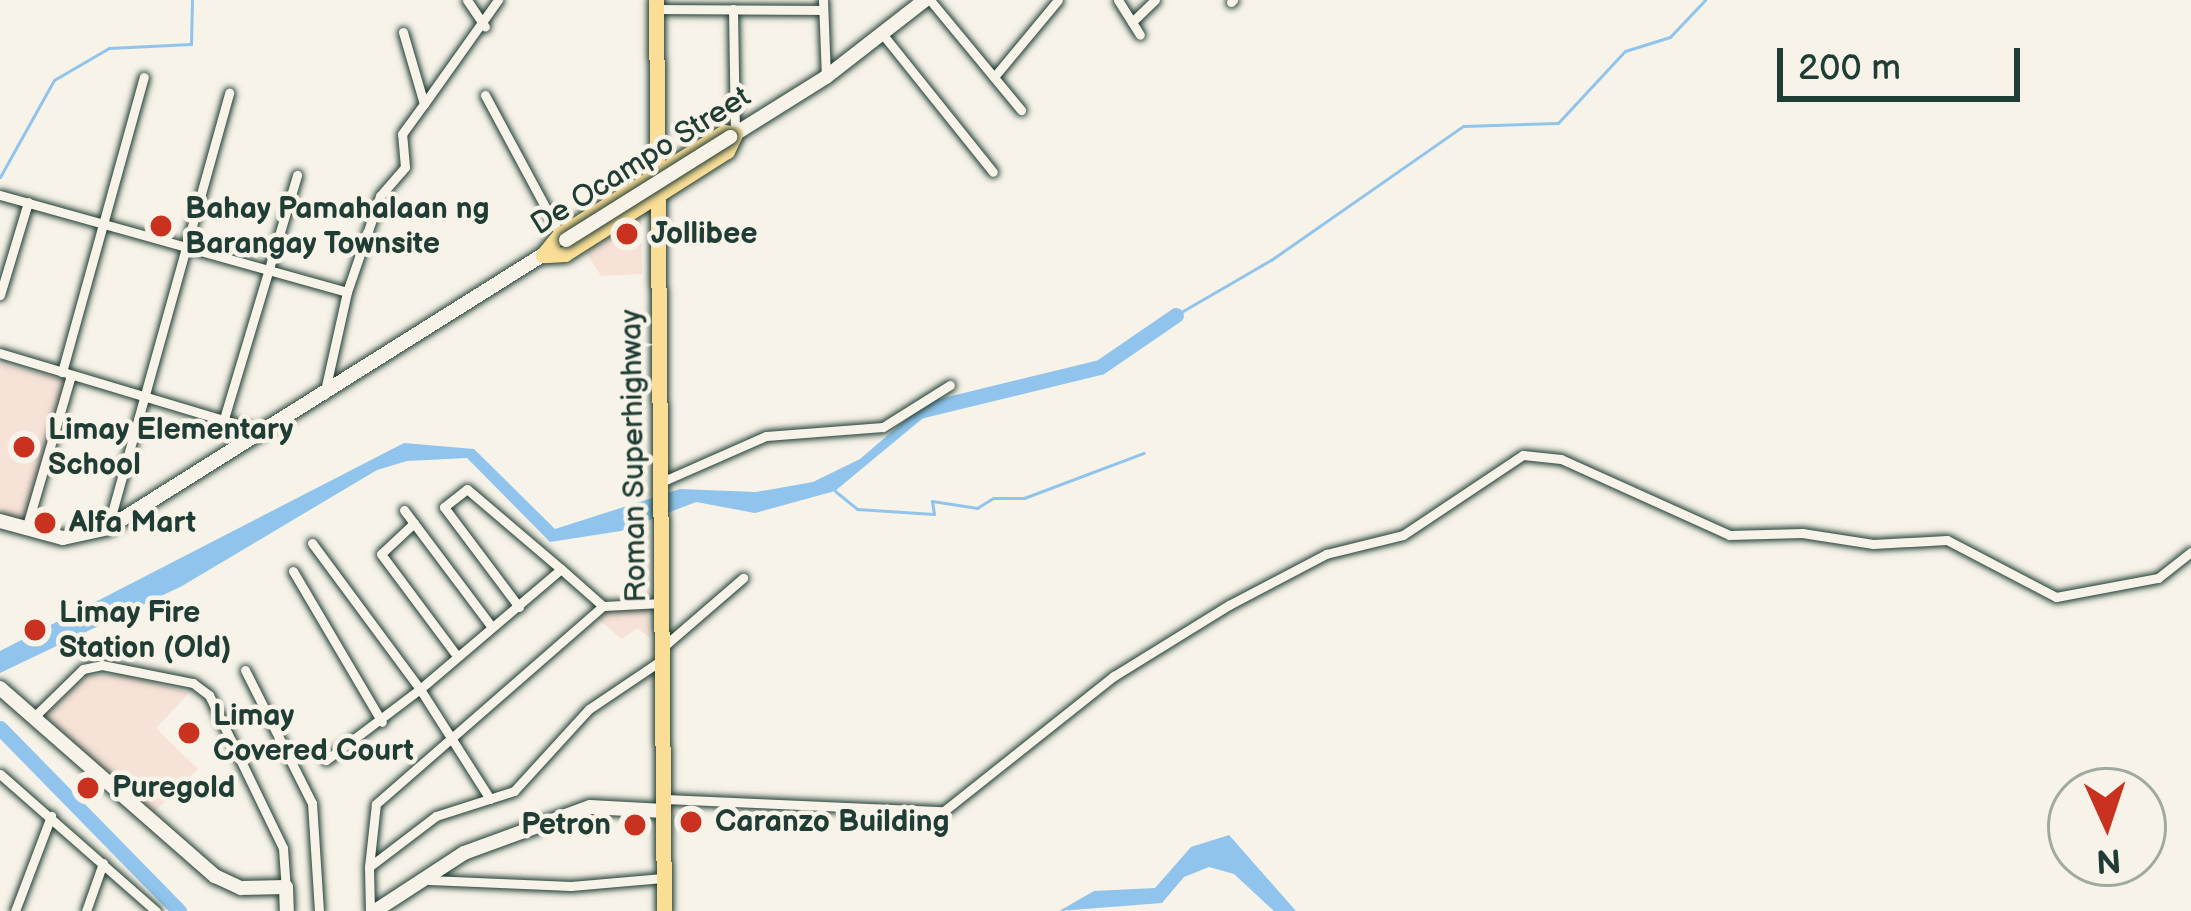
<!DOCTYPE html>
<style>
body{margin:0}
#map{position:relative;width:2191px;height:911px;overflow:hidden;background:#f7f3e8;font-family:"Balsamiq Sans",sans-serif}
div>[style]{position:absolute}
.built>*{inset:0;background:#f7e2d7}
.water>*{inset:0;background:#90c4ed}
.stream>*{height:3px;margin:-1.5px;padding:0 1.5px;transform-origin:1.5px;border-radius:1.5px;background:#90c4ed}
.river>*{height:15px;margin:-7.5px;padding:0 7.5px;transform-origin:7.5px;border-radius:7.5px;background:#90c4ed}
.roads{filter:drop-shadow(0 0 3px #1f3d34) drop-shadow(0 0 3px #1f3d34)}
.street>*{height:9px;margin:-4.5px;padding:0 4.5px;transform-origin:4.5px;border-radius:4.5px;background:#f7f3e8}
.secondary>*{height:14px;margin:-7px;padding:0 7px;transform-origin:7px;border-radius:7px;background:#f7f3e8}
.primary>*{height:15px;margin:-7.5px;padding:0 7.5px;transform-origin:7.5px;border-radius:7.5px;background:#fbde96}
.bridges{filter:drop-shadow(0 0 3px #1f3d34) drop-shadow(0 0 3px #1f3d34)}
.secondary-bridge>*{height:14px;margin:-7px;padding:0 7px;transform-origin:7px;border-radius:7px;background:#f7f3e8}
.dots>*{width:33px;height:33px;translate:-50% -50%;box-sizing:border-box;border:6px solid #f7f3e8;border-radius:50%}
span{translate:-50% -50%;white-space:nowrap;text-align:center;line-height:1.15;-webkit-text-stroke:9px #f7f3e8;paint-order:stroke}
.street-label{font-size:30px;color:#1f3d34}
.poi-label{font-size:30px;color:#1f3d34;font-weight:700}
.left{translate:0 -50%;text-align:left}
.right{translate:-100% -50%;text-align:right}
.north{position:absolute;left:2047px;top:767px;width:120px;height:120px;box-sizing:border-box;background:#f7f3e8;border:3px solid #a1aaa0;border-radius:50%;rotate:177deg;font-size:33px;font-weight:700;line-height:48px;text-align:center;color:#1f3d34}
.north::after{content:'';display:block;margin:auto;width:42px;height:54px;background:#c8321e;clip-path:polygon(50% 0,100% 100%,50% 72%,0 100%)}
.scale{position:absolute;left:1777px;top:48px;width:243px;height:54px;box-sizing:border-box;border:6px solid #1f3d34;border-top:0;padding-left:15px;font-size:36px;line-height:42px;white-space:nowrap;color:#1f3d34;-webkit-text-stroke:9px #f7f3e8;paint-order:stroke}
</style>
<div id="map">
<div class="built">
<i style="clip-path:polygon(641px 218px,642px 274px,601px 276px,584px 249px)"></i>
<i style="clip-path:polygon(0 364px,67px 380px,26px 521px,0 514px)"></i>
<i style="clip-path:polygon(647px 608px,650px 638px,637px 628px,622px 639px,598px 619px,605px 609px)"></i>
<i style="clip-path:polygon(119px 673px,189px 693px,156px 728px,198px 769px,153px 813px,45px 716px,87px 676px)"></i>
</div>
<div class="water">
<i style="clip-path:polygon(931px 398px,934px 409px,835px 491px,755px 513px,696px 502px,621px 531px,550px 542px,467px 458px,407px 461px,377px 470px,182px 586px,0 673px,0 651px,404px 443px,474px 449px,555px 529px,680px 489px,756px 492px,813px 482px,860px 459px)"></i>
<i style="clip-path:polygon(1229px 835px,1296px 911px,1274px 911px,1234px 874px,1209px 867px,1184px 877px,1162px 903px,1059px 911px,1094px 891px,1155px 888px,1191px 847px)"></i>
</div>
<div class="stream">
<i style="left:0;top:177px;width:111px;rotate:-60.9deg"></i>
<i style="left:54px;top:80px;width:64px;rotate:-30.2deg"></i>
<i style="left:109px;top:48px;width:82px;rotate:-2.8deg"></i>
<i style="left:191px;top:44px;width:44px;rotate:-88.7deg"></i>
<i style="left:1176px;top:315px;width:110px;rotate:-30.1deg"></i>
<i style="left:1271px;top:260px;width:234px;rotate:-34.9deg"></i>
<i style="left:1463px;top:126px;width:95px;rotate:-1.8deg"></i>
<i style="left:1558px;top:123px;width:98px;rotate:-47.1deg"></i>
<i style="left:1625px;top:51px;width:47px;rotate:-17.3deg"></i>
<i style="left:1670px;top:37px;width:51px;rotate:-46.6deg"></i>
<i style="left:835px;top:491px;width:28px;rotate:39deg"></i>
<i style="left:857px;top:509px;width:77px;rotate:3.7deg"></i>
<i style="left:934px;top:514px;width:13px;rotate:-99deg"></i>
<i style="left:932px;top:501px;width:46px;rotate:8.8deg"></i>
<i style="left:977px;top:508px;width:19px;rotate:-32deg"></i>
<i style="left:993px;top:498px;width:31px"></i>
<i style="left:1024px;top:498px;width:128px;rotate:-20.6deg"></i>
</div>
<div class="river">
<i style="left:919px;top:411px;width:186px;rotate:-13.7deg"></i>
<i style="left:1100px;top:367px;width:92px;rotate:-34.4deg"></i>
<i style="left:0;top:728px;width:256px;rotate:45.6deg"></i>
</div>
<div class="roads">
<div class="street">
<i style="left:467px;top:0;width:32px;rotate:56deg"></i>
<i style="left:823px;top:0;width:77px;rotate:87.8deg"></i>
<i style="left:930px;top:0;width:143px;rotate:50.4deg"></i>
<i style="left:1118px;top:0;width:41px;rotate:57.8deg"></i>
<i style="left:1231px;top:2px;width:3px;rotate:-45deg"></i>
<i style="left:656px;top:9px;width:167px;rotate:0.3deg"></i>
<i style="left:733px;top:9px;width:125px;rotate:89.1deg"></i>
<i style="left:1132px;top:22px;width:32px;rotate:-44deg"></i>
<i style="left:884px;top:36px;width:174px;rotate:51.3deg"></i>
<i style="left:994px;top:77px;width:100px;rotate:-50.3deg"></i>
<i style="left:485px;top:95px;width:158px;rotate:61.7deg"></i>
<i style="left:424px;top:104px;width:128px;rotate:-54.6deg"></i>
<i style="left:0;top:195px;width:360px;rotate:15.6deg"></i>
<i style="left:0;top:295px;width:97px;rotate:-73.2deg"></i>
<i style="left:0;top:353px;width:275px;rotate:16.7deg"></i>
<i style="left:62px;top:372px;width:306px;rotate:-74.5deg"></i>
<i style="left:324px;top:395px;width:106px;rotate:-77.4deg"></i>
<i style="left:347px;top:292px;width:102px;rotate:-71deg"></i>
<i style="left:380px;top:196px;width:38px;rotate:-49deg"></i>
<i style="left:405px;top:167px;width:33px;rotate:-95deg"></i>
<i style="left:402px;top:134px;width:37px;rotate:-54deg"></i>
<i style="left:424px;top:104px;width:75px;rotate:-106.3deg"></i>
<i style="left:223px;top:422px;width:258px;rotate:-73.3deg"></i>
<i style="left:659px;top:483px;width:117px;rotate:-23.7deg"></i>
<i style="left:766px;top:436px;width:117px;rotate:-4.4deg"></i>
<i style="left:883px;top:427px;width:79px;rotate:-32.1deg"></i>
<i style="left:404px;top:510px;width:145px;rotate:53.1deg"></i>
<i style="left:414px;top:523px;width:45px;rotate:136.8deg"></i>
<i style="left:381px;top:554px;width:127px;rotate:53.3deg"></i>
<i style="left:108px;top:527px;width:451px;rotate:-74.4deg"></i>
<i style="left:26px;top:529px;width:160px;rotate:-73.7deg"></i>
<i style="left:312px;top:543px;width:182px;rotate:53.5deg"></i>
<i style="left:420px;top:689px;width:118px;rotate:142.9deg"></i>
<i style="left:293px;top:571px;width:175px;rotate:59.5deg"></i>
<i style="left:519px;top:607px;width:125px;rotate:-126.9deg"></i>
<i style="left:444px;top:507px;width:29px;rotate:-38deg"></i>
<i style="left:467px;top:489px;width:123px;rotate:40.4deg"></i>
<i style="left:663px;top:647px;width:106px;rotate:-40.8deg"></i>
<i style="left:245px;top:670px;width:149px;rotate:63.3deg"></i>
<i style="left:312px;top:803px;width:108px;rotate:86.3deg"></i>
<i style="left:37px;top:714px;width:64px;rotate:-44.4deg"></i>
<i style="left:83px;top:669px;width:19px;rotate:-12deg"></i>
<i style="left:102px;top:665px;width:93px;rotate:11.2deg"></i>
<i style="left:193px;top:683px;width:20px;rotate:37deg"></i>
<i style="left:209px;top:695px;width:170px;rotate:64.2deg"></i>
<i style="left:283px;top:848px;width:39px;rotate:86deg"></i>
<i style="left:0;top:774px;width:208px;rotate:41.3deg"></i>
<i style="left:490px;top:799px;width:130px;rotate:-122.5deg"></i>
<i style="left:420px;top:689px;width:185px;rotate:-40.4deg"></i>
<i style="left:561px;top:569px;width:56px;rotate:41.4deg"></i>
<i style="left:664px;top:799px;width:280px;rotate:2.5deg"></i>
<i style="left:944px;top:811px;width:217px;rotate:-38.5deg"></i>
<i style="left:1114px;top:676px;width:135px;rotate:-31.7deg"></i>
<i style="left:1229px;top:605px;width:110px;rotate:-27.7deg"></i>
<i style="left:1326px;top:554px;width:79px;rotate:-13.9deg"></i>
<i style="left:1403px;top:535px;width:144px;rotate:-33.7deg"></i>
<i style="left:1523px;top:455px;width:38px;rotate:6deg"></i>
<i style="left:1561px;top:459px;width:184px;rotate:24.3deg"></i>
<i style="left:1729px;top:535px;width:73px;rotate:-1.6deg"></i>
<i style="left:1802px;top:533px;width:72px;rotate:8.8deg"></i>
<i style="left:1873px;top:544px;width:74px;rotate:-3.1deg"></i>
<i style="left:1947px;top:540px;width:123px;rotate:27.6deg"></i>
<i style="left:2056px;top:597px;width:104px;rotate:-10.6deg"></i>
<i style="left:2158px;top:578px;width:42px;rotate:-38.2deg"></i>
<i style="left:369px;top:867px;width:63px;rotate:-83.7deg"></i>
<i style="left:376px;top:804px;width:301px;rotate:-41.1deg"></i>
<i style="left:603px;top:606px;width:59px;rotate:-2.9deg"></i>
<i style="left:429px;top:880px;width:142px;rotate:2.4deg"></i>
<i style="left:571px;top:886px;width:92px;rotate:-5deg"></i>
<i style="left:15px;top:911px;width:102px;rotate:-69.2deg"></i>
<i style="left:86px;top:911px;width:51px;rotate:-70.5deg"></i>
<i style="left:370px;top:911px;width:44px;rotate:-91.3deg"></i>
<i style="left:369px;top:867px;width:84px;rotate:-37.3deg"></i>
<i style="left:436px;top:816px;width:82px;rotate:-17.8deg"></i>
<i style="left:514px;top:791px;width:111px;rotate:-47.6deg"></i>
<i style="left:589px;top:709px;width:89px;rotate:-34deg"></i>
</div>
<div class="secondary">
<i style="left:730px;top:137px;width:113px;rotate:-32deg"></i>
<i style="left:826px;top:77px;width:125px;rotate:-37.9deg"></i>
<i style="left:0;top:521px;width:65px;rotate:15.1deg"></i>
<i style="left:63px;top:538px;width:46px;rotate:-12.5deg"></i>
<i style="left:108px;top:528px;width:524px;rotate:-32.14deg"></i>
<i style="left:0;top:688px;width:286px;rotate:41.2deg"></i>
<i style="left:215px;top:876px;width:29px;rotate:25deg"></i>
<i style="left:241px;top:888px;width:45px;rotate:-1.3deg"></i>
<i style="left:286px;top:887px;width:24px;rotate:88deg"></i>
<i style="left:375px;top:911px;width:106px;rotate:-33.1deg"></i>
<i style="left:464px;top:853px;width:134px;rotate:-20.1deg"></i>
<i style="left:590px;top:807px;width:74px;rotate:3.1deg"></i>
</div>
<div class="primary">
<i style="left:656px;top:0;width:911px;rotate:89.5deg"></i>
<i style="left:724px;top:132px;width:11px;rotate:10deg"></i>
<i style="left:735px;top:134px;width:19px;rotate:115deg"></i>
<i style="left:727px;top:151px;width:192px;rotate:147.6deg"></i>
<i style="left:565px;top:254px;width:22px;rotate:177deg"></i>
<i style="left:543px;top:255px;width:27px;rotate:-51deg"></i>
<i style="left:560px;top:234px;width:193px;rotate:-31.9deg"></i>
</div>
</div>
<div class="bridges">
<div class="secondary-bridge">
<i style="left:566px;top:240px;width:194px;rotate:-32.1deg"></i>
</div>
</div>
<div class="dots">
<i style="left:161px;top:226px;background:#c8321e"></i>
<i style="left:627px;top:234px;background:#c8321e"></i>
<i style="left:24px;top:447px;background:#c8321e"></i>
<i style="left:45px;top:523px;background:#c8321e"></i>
<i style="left:35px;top:630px;background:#c8321e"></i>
<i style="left:189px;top:733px;background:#c8321e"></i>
<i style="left:88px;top:788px;background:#c8321e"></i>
<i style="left:691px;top:822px;background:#c8321e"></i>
<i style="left:635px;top:825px;background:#c8321e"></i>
</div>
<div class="street-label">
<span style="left:641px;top:161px;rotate:-32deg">De Ocampo Street</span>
<span style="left:634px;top:456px;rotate:-91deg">Roman Superhighway</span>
</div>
<div class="poi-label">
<span class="left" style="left:185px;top:226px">Bahay Pamahalaan ng<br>Barangay Townsite</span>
<span class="left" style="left:651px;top:234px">Jollibee</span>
<span class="left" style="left:48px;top:447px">Limay Elementary<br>School</span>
<span class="left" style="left:69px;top:523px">Alfa Mart</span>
<span class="left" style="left:59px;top:630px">Limay Fire<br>Station (Old)</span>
<span class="left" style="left:213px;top:733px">Limay<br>Covered Court</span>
<span class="left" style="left:112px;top:788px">Puregold</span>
<span class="left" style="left:715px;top:822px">Caranzo Building</span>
<span class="right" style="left:611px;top:825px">Petron</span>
</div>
<div class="north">N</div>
<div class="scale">200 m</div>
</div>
